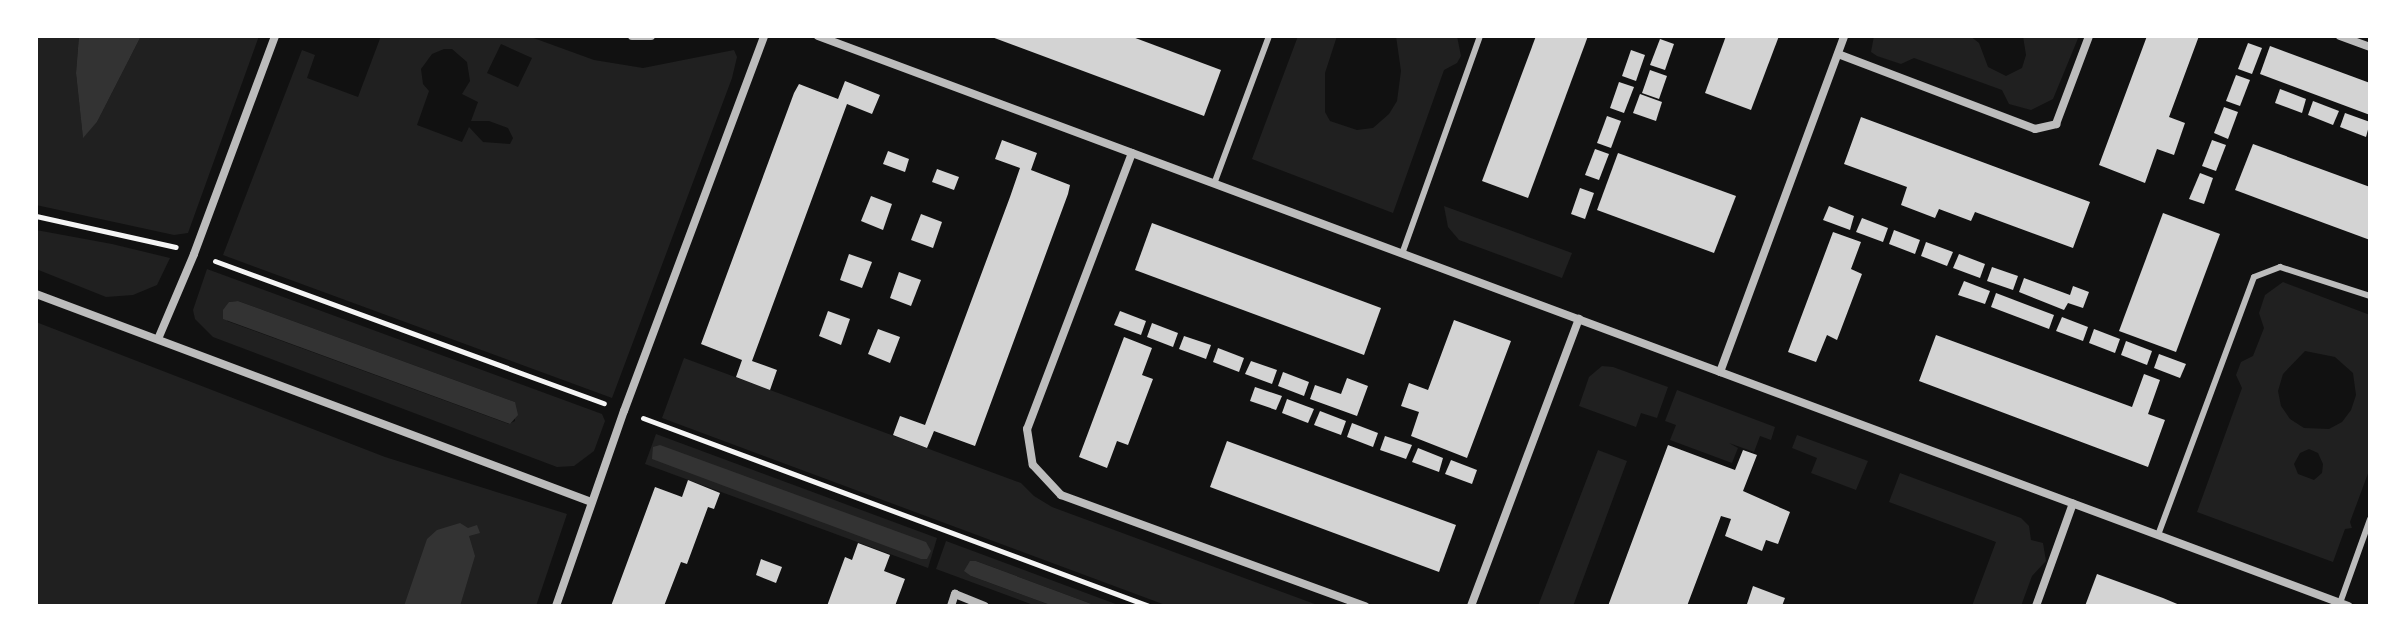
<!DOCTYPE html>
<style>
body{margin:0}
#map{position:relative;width:2406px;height:642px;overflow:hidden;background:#111;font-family:"PT Sans Narrow",sans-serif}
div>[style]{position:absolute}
.green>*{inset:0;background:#202020}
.water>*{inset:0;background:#333}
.building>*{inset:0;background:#d3d3d3}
.path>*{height:5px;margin:-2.5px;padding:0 2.5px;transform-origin:2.5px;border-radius:2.5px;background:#f5f5f5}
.service>*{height:6px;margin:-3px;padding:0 3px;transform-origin:3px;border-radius:3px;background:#bcbcbc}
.minor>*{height:8px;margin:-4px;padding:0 4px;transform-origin:4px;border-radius:4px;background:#bcbcbc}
span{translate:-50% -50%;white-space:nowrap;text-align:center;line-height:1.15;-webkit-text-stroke:8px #fff;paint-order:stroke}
.frame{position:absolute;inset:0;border:38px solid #fff;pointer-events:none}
</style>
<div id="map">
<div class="green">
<i style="clip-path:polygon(36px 36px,79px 36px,76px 73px,83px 137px,97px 122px,141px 36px,259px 36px,188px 233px,174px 235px,36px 205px)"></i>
<i style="clip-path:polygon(evenodd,381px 36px,528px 36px,594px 60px,643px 68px,734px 50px,737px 57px,732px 78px,612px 398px,223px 255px,302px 50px,315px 55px,307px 78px,358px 97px,381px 36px,501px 44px,532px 58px,518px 87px,487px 73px,501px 44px,381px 36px,444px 49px,452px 49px,467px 62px,470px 81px,462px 94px,478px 102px,471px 121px,489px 121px,508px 128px,513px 138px,510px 144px,483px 142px,469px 127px,462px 142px,417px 125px,429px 91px,423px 84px,421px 69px,432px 54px,444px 49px)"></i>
<i style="clip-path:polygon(1298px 36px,1337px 36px,1325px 73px,1325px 112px,1330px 121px,1357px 130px,1373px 128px,1389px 114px,1397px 101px,1401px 71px,1396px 36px,1457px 36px,1461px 56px,1457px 63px,1444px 70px,1393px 213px,1252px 159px)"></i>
<i style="clip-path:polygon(1874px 36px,1970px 36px,1979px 43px,1988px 67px,2006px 76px,2022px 68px,2026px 55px,2023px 36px,2079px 36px,2053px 99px,2031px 110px,2009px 104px,2002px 90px,1914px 58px,1901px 64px,1877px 56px,1871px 52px)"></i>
<i style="clip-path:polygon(1444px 206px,1572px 253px,1562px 278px,1459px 240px,1448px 227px)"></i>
<i style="clip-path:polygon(36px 230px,112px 244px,170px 258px,157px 285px,133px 295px,106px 297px,36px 269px)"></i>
<i style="clip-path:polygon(evenodd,207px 269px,602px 414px,605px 421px,594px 451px,574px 466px,557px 467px,213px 337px,195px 319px,193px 310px,207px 269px,238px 301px,515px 402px,515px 421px,509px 424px,227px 321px,229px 302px,238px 301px)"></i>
<i style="clip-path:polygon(evenodd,2283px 282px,2370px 315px,2370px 468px,2350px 522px,2352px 528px,2345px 529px,2333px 562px,2197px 512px,2242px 388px,2236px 375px,2241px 362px,2253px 356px,2264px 328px,2259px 313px,2265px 295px,2283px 282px,2305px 351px,2335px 357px,2353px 373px,2356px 395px,2351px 410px,2342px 422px,2329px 429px,2304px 428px,2290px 419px,2281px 406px,2278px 391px,2283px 374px,2305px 351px,2283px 282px,2309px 449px,2318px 453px,2323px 464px,2322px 473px,2314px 480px,2298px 474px,2294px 464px,2300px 453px,2309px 449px)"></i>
<i style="clip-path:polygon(36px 322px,385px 457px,567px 514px,536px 606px,36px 606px)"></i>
<i style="clip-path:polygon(684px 358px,1021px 483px,1034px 496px,1052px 507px,1320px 606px,1168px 606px,662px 418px)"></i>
<i style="clip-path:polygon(1602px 366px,1613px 367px,1668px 387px,1657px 418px,1641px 413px,1636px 427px,1579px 406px,1589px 377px)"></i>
<i style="clip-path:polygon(1677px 390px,1775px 427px,1771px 440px,1760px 436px,1754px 452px,1729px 443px,1738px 448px,1732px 463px,1670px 440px,1676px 425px,1665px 421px)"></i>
<i style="clip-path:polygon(656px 434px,937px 538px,928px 568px,645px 464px)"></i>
<i style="clip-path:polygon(1797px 435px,1868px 461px,1856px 490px,1811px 473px,1817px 458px,1792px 448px)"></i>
<i style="clip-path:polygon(1598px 450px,1627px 461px,1573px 606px,1538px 606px)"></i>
<i style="clip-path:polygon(1900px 473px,2021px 518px,2029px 526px,2031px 540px,2043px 543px,2046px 561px,2032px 576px,2021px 606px,1972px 606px,1996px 542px,1889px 502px)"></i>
<i style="clip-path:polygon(946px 541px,1121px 606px,1097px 606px,976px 561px,971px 576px,1053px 606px,1036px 606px,936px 569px)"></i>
</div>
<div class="water">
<i style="clip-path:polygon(79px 36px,141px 36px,97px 122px,83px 138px,76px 73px)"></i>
<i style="clip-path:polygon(238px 301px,515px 402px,518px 415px,510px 424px,223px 319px,223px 310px,229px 302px)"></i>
<i style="clip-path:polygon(660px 445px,926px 542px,931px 551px,927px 559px,921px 559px,652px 459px,653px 447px)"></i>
<i style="clip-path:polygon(460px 523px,468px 528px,477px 525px,480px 533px,469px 536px,475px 556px,460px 606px,404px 606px,427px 539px,437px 530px)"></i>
<i style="clip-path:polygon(970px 561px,976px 561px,1097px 606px,1053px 606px,971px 576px,964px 571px)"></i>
</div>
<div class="building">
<i style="clip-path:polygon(989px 36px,1130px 36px,1221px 70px,1204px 116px)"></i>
<i style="clip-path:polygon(1536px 36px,1588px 36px,1528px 198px,1482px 181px)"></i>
<i style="clip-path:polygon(1726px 36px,1779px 36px,1751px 110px,1705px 93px)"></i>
<i style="clip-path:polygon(2147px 36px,2199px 36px,2169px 117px,2185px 123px,2174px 155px,2157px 149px,2145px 183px,2099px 165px)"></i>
<i style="clip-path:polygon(1660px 39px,1674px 44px,1665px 70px,1650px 65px)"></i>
<i style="clip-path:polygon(2248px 43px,2262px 48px,2252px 74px,2238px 69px)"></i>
<i style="clip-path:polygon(2270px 46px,2370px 83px,2370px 115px,2260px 74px)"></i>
<i style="clip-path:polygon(1631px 50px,1645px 55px,1636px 81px,1622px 76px)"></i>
<i style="clip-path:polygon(1650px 70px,1667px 76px,1659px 99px,1642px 93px)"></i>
<i style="clip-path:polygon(2236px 75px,2250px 80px,2240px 106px,2226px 101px)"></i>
<i style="clip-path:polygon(845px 81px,880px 95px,872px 114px,847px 104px,752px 361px,777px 370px,770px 390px,736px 377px,742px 360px,701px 344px,794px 93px,799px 84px,838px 99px)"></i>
<i style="clip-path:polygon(1619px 82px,1634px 87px,1624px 113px,1610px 108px)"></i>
<i style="clip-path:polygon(2280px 89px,2306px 99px,2302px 113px,2275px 103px)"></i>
<i style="clip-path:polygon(1640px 94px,1662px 102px,1656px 121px,1633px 113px)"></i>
<i style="clip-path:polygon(2313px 101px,2339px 111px,2333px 125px,2308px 115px)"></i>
<i style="clip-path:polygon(2224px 107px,2238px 112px,2228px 139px,2214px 133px)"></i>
<i style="clip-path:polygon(2345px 113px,2370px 122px,2366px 137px,2340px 127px)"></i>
<i style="clip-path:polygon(1607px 116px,1621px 121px,1611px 148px,1597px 143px)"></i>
<i style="clip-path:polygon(1861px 117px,2090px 202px,2073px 248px,1975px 212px,1971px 221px,1939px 209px,1935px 218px,1901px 205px,1907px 187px,1844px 164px)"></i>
<i style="clip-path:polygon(1002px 140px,1037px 153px,1031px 170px,1070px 185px,1068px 194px,975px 446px,934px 431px,927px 448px,893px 435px,900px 416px,925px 425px,1010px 197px,1020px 168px,995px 159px)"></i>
<i style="clip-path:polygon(2212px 140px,2226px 145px,2216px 171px,2202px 166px)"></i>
<i style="clip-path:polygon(2253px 144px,2370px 187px,2370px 240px,2235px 190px)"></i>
<i style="clip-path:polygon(1595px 149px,1609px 154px,1599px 180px,1585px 175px)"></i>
<i style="clip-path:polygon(888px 151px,909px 159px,905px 172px,883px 164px)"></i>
<i style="clip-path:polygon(1618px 153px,1736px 196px,1714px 253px,1597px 210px)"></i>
<i style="clip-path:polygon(937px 169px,959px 177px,954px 190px,932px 182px)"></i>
<i style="clip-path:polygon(2200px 173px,2213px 178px,2204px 204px,2189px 199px)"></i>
<i style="clip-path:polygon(1580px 188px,1594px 193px,1585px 219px,1571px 214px)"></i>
<i style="clip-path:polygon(871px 196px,892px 204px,883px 230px,861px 221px)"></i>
<i style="clip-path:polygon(1829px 206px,1854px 216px,1850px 230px,1823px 220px)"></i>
<i style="clip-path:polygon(2163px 213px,2220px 234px,2176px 352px,2119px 331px)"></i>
<i style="clip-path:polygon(921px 214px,942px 222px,933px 248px,911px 240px)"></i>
<i style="clip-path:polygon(1862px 218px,1888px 228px,1883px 242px,1856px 232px)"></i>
<i style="clip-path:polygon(1152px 223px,1381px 308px,1364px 355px,1135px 270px)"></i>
<i style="clip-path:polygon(1894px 230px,1920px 240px,1915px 254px,1889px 244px)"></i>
<i style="clip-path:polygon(1833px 232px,1861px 242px,1851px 269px,1862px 274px,1837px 340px,1827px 335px,1816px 362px,1788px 352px)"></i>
<i style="clip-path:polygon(1926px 242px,1953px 252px,1947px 266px,1921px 256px)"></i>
<i style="clip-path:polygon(849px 254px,872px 262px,862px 288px,840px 280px)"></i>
<i style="clip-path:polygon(1959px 254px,1985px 264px,1980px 278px,1953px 268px)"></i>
<i style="clip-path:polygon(1992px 267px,2018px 276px,2013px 290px,1987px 281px)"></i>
<i style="clip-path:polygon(899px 272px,921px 280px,911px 306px,890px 298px)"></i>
<i style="clip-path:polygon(2024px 278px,2070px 295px,2073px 286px,2089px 292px,2083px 308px,2068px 303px,2064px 310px,2019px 292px)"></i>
<i style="clip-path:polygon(1964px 281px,1990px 291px,1985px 304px,1958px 295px)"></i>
<i style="clip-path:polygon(1996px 293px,2054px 315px,2049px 329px,1991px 307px)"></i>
<i style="clip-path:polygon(828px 311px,850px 319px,841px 345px,819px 336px)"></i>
<i style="clip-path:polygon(1120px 311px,1146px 321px,1141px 335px,1114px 325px)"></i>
<i style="clip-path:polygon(2062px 317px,2088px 327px,2083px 341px,2056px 331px)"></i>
<i style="clip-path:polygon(1454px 320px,1511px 341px,1467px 458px,1411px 436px,1419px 412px,1401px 406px,1409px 383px,1428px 390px)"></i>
<i style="clip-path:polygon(1152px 323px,1178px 333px,1173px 347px,1147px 337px)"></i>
<i style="clip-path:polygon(878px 329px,900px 337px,890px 363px,868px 354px)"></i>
<i style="clip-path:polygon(2094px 329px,2120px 339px,2115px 353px,2089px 343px)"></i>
<i style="clip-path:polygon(1936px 335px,2132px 407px,2144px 374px,2160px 380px,2148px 414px,2165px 420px,2148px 467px,1919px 381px)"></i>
<i style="clip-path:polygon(1184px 336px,1211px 345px,1206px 359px,1179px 349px)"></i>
<i style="clip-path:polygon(1124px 337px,1152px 348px,1142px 375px,1153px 379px,1128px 445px,1117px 441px,1107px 468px,1079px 457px)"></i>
<i style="clip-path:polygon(2126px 341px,2152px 351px,2147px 365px,2121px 355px)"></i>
<i style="clip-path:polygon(1218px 348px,1244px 358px,1239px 372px,1213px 362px)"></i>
<i style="clip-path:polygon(2159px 354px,2186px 364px,2180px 378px,2154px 368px)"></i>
<i style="clip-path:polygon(1251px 361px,1277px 370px,1272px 384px,1245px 374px)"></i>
<i style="clip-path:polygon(1283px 372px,1309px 382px,1304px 396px,1278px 386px)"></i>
<i style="clip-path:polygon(1347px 378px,1368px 386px,1357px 416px,1310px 399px,1315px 385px,1341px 394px)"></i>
<i style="clip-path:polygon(1255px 387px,1282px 396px,1276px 410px,1250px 401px)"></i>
<i style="clip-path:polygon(1287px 399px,1314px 409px,1308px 423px,1282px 413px)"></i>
<i style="clip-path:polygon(1320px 411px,1346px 421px,1341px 435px,1314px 425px)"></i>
<i style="clip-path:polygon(1352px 423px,1378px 433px,1373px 447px,1347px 437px)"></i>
<i style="clip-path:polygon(1385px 436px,1412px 445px,1406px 459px,1380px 450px)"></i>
<i style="clip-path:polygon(1227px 441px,1456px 525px,1439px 572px,1210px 487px)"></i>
<i style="clip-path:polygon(1668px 445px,1735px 470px,1743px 450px,1757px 455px,1743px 491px,1790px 512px,1778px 544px,1766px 540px,1762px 551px,1725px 536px,1731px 519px,1721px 516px,1687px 606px,1608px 606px)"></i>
<i style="clip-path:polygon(1418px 448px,1443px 458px,1439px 472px,1412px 462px)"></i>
<i style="clip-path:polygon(1451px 460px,1477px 470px,1472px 484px,1445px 474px)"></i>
<i style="clip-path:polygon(688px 480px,720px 493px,714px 509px,708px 507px,687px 564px,681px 562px,664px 606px,611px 606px,655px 487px,682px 497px)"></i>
<i style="clip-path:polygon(858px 543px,890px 555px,884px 571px,905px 579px,895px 606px,827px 606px,845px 557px,852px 560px)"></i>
<i style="clip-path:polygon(761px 559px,782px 567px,776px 583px,756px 575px)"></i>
<i style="clip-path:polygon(2097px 574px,2163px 598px,2182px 606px,2085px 606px)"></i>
<i style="clip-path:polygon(1753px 586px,1785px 598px,1782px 606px,1747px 604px)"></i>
</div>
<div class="path">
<i style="left:36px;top:216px;width:143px;rotate:12.5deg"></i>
<i style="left:215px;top:261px;width:414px;rotate:20.1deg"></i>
<i style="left:643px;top:418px;width:540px;rotate:20.38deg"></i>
</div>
<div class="service">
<i style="left:1214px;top:184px;width:158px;rotate:-69.6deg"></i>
<i style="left:1402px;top:254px;width:232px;rotate:-70.3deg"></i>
<i style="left:2158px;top:535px;width:275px;rotate:-69.6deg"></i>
<i style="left:2254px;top:277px;width:28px;rotate:-21deg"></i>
<i style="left:2280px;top:267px;width:95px;rotate:17.9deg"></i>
<i style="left:2340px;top:603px;width:89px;rotate:-70.3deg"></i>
</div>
<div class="minor">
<i style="left:632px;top:36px;width:19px"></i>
<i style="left:818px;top:36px;width:1633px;rotate:20.43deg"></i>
<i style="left:2340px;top:36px;width:32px;rotate:20deg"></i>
<i style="left:1838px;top:54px;width:211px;rotate:20.8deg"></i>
<i style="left:2035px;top:129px;width:22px;rotate:-13deg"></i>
<i style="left:2056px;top:124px;width:94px;rotate:-69.4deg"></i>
<i style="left:1132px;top:153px;width:295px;rotate:110.8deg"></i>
<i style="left:1027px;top:429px;width:36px;rotate:81deg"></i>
<i style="left:1033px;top:465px;width:41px;rotate:47deg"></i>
<i style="left:1061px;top:495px;width:324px;rotate:20.1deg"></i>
<i style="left:36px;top:294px;width:593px;rotate:20.54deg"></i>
<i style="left:158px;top:339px;width:92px;rotate:-67deg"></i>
<i style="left:194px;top:254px;width:233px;rotate:-69.6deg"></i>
<i style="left:1720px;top:372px;width:358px;rotate:-69.7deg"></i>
<i style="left:556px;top:606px;width:207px;rotate:-70.8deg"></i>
<i style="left:624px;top:411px;width:400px;rotate:-69.5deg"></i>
<i style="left:951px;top:606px;width:13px;rotate:-72deg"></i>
<i style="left:955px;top:594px;width:32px;rotate:22deg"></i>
<i style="left:1471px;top:606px;width:307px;rotate:-69.4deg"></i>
<i style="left:2036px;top:606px;width:109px;rotate:-70.2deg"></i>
</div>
<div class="frame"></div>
</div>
